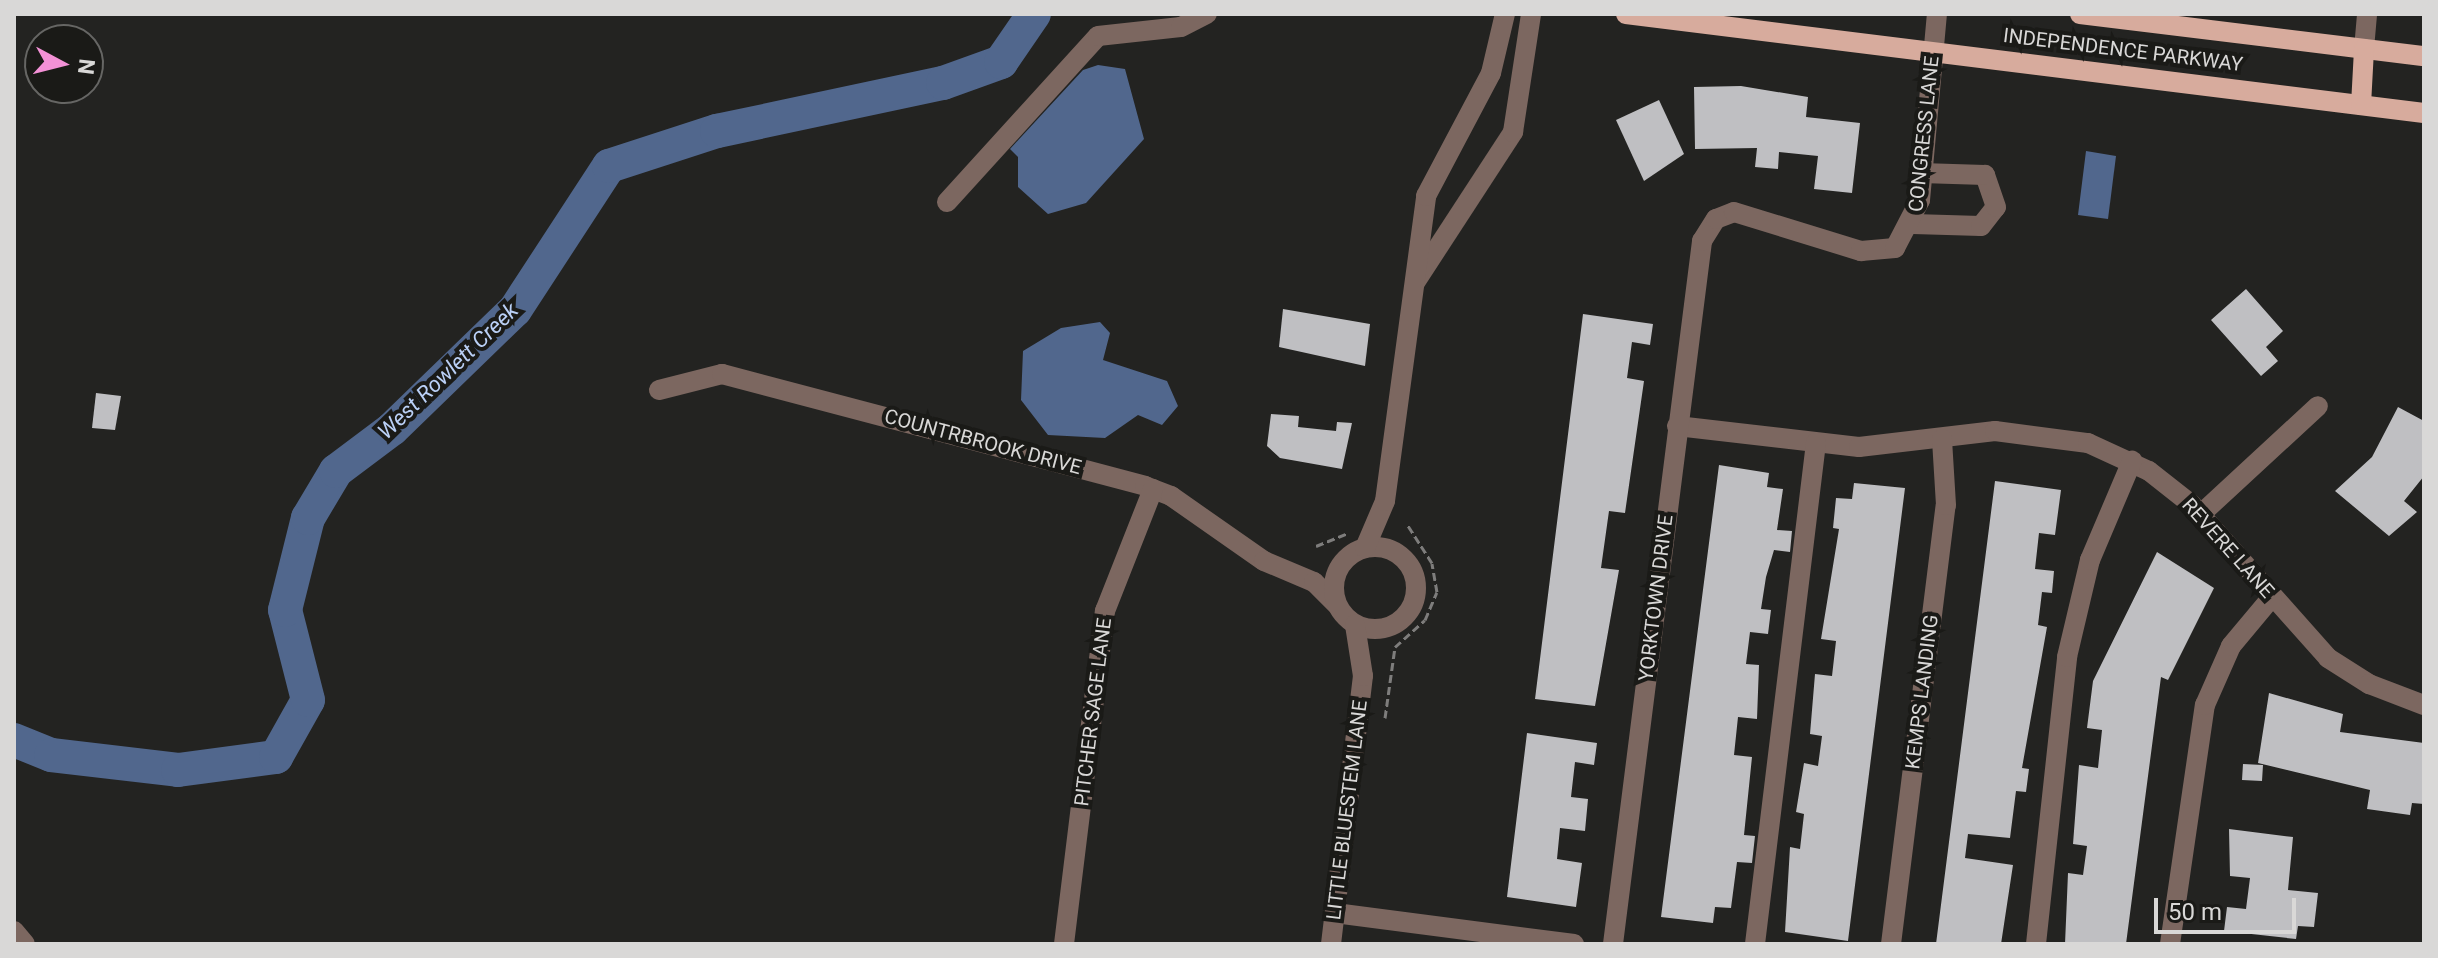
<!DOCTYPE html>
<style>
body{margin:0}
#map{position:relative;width:2438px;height:958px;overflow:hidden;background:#232321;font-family:Roboto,sans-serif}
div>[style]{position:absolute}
.water>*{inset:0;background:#51678d}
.river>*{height:34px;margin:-17px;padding:0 17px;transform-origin:17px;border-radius:17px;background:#51678d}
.building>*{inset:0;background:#bfbfc2}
.path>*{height:3px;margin-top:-1.5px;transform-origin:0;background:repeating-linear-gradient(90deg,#7e7d7c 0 8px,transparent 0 12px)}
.minor>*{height:20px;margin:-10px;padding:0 10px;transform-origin:10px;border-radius:10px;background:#7c6760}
.minor>.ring{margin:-10px;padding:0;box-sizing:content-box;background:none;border:20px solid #7c6760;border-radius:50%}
.major>*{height:20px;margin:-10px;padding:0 10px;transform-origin:10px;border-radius:10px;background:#d7ab9d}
span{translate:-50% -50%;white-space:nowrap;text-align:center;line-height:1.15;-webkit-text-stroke:8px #1a1a17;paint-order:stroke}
.street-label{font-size:20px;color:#d9d8d7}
.water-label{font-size:22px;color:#bad0f6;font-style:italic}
.frame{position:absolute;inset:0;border:16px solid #d9d8d7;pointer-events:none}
.north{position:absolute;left:24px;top:24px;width:80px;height:80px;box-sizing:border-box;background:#1a1a17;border:2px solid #666664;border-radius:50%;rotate:97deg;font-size:22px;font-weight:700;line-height:32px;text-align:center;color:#d9d8d7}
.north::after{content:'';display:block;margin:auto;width:28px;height:36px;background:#f391d6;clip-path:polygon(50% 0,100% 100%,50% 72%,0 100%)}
.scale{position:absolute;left:2154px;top:898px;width:142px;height:36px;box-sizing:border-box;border:4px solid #d9d8d7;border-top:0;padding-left:10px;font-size:24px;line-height:28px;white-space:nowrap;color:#d9d8d7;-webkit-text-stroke:6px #1a1a17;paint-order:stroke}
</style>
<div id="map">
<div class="water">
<i style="clip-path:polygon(1098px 65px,1125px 69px,1144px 139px,1086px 203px,1048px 214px,1018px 187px,1018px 157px,1010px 149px,1083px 70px)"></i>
<i style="clip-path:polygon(2086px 151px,2116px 156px,2108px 219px,2078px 215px)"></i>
<i style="clip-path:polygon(1100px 322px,1110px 333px,1103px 360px,1167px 381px,1178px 406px,1162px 425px,1138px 415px,1105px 438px,1048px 435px,1021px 400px,1023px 351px,1061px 328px)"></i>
</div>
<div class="river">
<i style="left:14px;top:740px;width:40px;rotate:22deg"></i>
<i style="left:51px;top:755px;width:128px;rotate:6.7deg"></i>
<i style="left:178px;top:770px;width:99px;rotate:-7.6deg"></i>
<i style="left:276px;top:757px;width:65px;rotate:-60.7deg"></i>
<i style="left:308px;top:700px;width:93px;rotate:-104.3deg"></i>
<i style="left:285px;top:610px;width:95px;rotate:-76deg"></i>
<i style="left:308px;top:518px;width:55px;rotate:-59.2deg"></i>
<i style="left:336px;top:471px;width:70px;rotate:-36.9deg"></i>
<i style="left:392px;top:429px;width:171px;rotate:-44.1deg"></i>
<i style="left:515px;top:310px;width:172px;rotate:-56.9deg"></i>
<i style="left:609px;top:166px;width:114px;rotate:-18deg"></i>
<i style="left:717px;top:131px;width:231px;rotate:-12deg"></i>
<i style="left:943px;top:83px;width:62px;rotate:-19.9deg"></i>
<i style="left:1001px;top:62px;width:58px;rotate:-55.5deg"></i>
</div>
<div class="building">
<i style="clip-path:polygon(1741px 86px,1808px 97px,1806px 117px,1860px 123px,1852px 193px,1814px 189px,1818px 156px,1779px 152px,1778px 169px,1755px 167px,1757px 148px,1695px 149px,1694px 87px)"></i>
<i style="clip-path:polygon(1659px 100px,1684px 154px,1644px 181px,1616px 120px)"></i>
<i style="clip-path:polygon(2246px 289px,2283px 331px,2266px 347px,2278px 361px,2261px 376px,2211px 320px)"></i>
<i style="clip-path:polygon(1283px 309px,1370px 324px,1365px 366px,1279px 347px)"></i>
<i style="clip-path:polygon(1583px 314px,1653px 324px,1650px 345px,1632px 342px,1627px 378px,1644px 381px,1625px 513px,1609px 511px,1601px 568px,1619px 570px,1595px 706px,1535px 699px)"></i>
<i style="clip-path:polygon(96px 393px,121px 396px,115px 430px,92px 428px)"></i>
<i style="clip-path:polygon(2398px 407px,2424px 421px,2424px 476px,2404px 501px,2417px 512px,2389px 536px,2335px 491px,2372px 457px)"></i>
<i style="clip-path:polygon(1271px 414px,1299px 416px,1298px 427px,1336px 431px,1337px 422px,1352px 423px,1342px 469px,1280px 458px,1267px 446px)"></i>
<i style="clip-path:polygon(1719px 465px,1769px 473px,1767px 487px,1783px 489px,1777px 530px,1792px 531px,1790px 552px,1774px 550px,1766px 577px,1761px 609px,1771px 610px,1768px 634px,1750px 632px,1746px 664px,1759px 665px,1757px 719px,1738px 717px,1734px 755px,1752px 757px,1744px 835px,1755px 836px,1752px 863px,1737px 862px,1731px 908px,1715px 907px,1713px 923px,1661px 917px)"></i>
<i style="clip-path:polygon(1995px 481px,2061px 490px,2055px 535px,2039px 533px,2035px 569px,2054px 571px,2052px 593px,2042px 592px,2038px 625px,2047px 627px,2022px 768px,2029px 769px,2026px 792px,2016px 791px,2010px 838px,1968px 834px,1965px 858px,2013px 865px,2001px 944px,1936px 944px)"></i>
<i style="clip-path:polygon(1854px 483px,1905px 488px,1848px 941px,1785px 932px,1790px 847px,1800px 849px,1804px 814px,1796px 812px,1804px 763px,1818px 766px,1822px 736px,1810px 734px,1815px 674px,1832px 676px,1836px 641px,1821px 639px,1839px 529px,1833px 528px,1836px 498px,1852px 499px)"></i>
<i style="clip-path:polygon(2157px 552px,2214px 588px,2168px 680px,2161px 677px,2126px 944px,2065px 944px,2068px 873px,2083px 875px,2087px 846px,2073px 844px,2079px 765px,2098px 768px,2102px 730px,2087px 728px,2093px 681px)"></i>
<i style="clip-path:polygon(2269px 693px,2343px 714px,2340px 732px,2424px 743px,2424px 804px,2412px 803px,2410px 815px,2367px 809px,2370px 790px,2258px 763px)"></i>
<i style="clip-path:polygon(1527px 733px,1597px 743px,1594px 765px,1575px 762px,1571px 797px,1588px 799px,1585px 831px,1560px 828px,1557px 859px,1582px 863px,1576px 907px,1507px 897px)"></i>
<i style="clip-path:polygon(2243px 764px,2263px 765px,2262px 781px,2242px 780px)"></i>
<i style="clip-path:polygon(2229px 829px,2293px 837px,2288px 890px,2318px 893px,2314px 927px,2298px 926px,2296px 939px,2224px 931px,2227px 907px,2246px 909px,2250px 878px,2230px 876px)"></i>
</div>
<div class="path">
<i style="left:1316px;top:546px;width:35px;rotate:-22deg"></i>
<i style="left:1385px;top:718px;width:72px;rotate:-82deg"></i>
<i style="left:1395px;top:647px;width:40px;rotate:-42deg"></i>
<i style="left:1425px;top:620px;width:30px;rotate:-67deg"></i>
<i style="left:1437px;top:592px;width:29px;rotate:-100deg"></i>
<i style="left:1432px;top:563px;width:46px;rotate:-122.7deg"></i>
</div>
<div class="minor">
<i style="left:2364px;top:49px;width:35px;rotate:-85deg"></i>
<i style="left:947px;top:202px;width:224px;rotate:-47.7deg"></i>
<i style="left:1098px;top:36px;width:83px;rotate:-6.2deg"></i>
<i style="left:1181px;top:27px;width:29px;rotate:-27deg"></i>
<i style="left:1913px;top:224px;width:68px;rotate:1.7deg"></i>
<i style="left:1981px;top:226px;width:24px;rotate:-52deg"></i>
<i style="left:1996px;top:207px;width:34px;rotate:-109deg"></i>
<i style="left:1985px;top:175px;width:64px;rotate:-178.2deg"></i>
<i style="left:1416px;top:281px;width:178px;rotate:-56.9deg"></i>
<i style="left:1513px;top:132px;width:119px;rotate:-81.3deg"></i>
<i style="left:659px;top:390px;width:65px;rotate:-14.3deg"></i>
<i style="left:722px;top:374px;width:438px;rotate:14.8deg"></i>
<i style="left:1145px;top:486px;width:28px;rotate:21deg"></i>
<i style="left:1171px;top:496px;width:113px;rotate:35deg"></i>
<i style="left:1264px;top:561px;width:54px;rotate:22.8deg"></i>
<i style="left:1314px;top:582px;width:31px;rotate:45deg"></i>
<i style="left:1677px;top:426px;width:183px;rotate:6.6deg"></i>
<i style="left:1859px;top:447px;width:137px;rotate:-6.7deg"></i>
<i style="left:1995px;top:431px;width:94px;rotate:7.4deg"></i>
<i style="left:2088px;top:443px;width:67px;rotate:24.7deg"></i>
<i style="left:2149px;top:471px;width:53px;rotate:38.2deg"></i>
<i style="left:2191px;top:504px;width:206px;rotate:48.3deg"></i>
<i style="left:2328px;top:658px;width:49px;rotate:32.4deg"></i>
<i style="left:2369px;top:684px;width:59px;rotate:20.9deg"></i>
<i style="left:2201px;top:514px;width:159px;rotate:-42.7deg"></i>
<i class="ring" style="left:1334px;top:547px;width:62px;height:62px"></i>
<i style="left:1365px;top:548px;width:51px;rotate:-66.9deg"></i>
<i style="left:1385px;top:501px;width:308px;rotate:-82.3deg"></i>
<i style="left:1426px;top:196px;width:139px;rotate:-62.1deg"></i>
<i style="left:1491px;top:73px;width:61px;rotate:-76.7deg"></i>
<i style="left:1335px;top:913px;width:241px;rotate:7.4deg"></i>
<i style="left:14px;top:931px;width:17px;rotate:50deg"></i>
<i style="left:1064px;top:944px;width:336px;rotate:-83deg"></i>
<i style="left:1105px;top:611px;width:131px;rotate:-68.5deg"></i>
<i style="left:1331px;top:944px;width:270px;rotate:-83.2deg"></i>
<i style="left:1363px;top:676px;width:52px;rotate:-98.9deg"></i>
<i style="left:1613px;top:944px;width:709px;rotate:-82.78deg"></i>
<i style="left:1702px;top:241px;width:26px;rotate:-58deg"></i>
<i style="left:1716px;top:219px;width:19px;rotate:-21deg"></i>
<i style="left:1734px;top:212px;width:133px;rotate:17.1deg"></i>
<i style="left:1861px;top:251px;width:34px;rotate:-5deg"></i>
<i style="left:1895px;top:248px;width:54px;rotate:-62.5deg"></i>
<i style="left:1920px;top:200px;width:187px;rotate:-84.8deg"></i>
<i style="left:1755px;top:944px;width:505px;rotate:-83.06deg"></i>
<i style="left:1891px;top:944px;width:442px;rotate:-82.9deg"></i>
<i style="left:1946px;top:505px;width:66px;rotate:-93.5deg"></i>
<i style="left:2036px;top:944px;width:289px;rotate:-83.8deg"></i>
<i style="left:2067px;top:657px;width:100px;rotate:-76.7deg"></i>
<i style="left:2090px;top:560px;width:108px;rotate:-67deg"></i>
<i style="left:2170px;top:944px;width:242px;rotate:-81.7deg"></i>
<i style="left:2205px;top:705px;width:64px;rotate:-66.2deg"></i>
<i style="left:2231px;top:646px;width:64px;rotate:-50.1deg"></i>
</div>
<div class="major">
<i style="left:1626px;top:14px;width:804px;rotate:7.07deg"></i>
<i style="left:2080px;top:14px;width:347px;rotate:7deg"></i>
<i style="left:2361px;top:105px;width:56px;rotate:-86.9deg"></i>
</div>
<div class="street-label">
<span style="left:2123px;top:50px;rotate:7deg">INDEPENDENCE PARKWAY</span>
<span style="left:1924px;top:134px;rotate:-84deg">CONGRESS LANE</span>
<span style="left:983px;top:442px;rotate:15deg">COUNTRBROOK DRIVE</span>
<span style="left:2228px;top:548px;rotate:48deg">REVERE LANE</span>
<span style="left:1656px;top:598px;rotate:-83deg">YORKTOWN DRIVE</span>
<span style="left:1922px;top:692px;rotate:-83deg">KEMPS LANDING</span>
<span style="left:1093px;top:712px;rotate:-83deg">PITCHER SAGE LANE</span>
<span style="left:1347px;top:810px;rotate:-83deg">LITTLE BLUESTEM LANE</span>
</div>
<div class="water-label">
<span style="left:448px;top:371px;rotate:-44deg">West Rowlett Creek</span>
</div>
<div class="frame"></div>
<div class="north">N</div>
<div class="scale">50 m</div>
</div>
